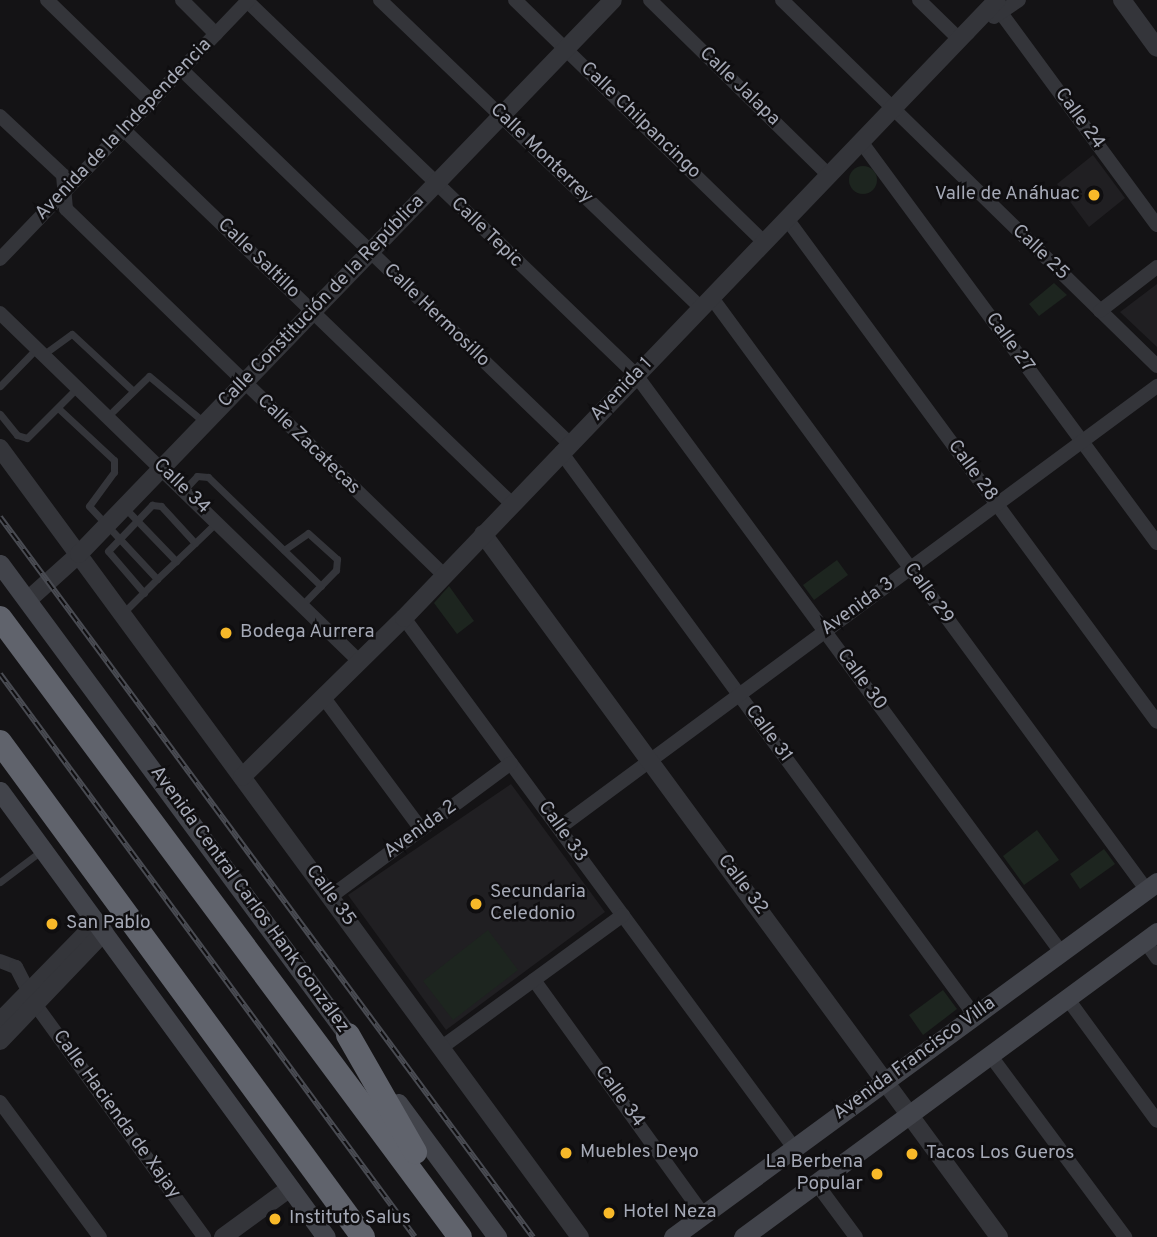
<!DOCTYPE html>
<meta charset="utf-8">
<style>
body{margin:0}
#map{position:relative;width:1157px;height:1237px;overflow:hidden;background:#141315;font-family:Overpass,sans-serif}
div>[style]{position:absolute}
.built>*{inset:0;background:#201f22}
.green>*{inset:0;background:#1d251f}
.round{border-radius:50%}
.service>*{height:7px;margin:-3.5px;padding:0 3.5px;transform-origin:3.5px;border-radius:3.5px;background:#34353a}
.minor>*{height:14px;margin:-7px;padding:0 7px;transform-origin:7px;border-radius:7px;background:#34353a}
.tertiary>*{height:18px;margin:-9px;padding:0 9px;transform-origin:9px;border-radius:9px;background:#34353a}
.secondary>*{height:19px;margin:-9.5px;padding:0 9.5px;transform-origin:9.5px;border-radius:9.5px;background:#42444b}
.motorway>*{height:24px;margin:-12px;padding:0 12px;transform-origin:12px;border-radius:12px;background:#60636c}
.rail>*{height:6px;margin-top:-3px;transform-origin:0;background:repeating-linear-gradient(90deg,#0f0e10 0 10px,#494b52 0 20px);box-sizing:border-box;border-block:2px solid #494b52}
.dots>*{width:19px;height:19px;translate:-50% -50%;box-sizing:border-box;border:4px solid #0f0e10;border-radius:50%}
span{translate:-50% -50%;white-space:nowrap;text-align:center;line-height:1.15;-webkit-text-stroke:5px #0f0e10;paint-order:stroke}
.street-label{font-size:19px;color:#a5a9b6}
.poi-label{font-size:19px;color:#a5a9b6}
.right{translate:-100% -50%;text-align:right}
.left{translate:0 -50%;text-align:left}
</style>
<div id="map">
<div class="built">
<i style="clip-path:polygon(1093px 155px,1125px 198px,1089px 227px,1057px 184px)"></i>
<i style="clip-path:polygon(1157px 284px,1157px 347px,1120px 312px)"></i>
<i style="clip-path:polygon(511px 784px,605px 912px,446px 1030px,348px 895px)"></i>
</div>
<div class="green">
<i class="round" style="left:849px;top:166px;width:28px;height:28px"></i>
<i style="clip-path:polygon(1054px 283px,1067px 295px,1039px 316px,1029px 304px)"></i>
<i style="clip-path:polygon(837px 560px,848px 575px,814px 600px,803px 585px)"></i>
<i style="clip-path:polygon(449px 586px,474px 621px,457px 634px,434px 603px)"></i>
<i style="clip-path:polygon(1037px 830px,1059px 860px,1024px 885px,1003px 856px)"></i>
<i style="clip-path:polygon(1104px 849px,1115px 864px,1080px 889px,1070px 874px)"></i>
<i style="clip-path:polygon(488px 930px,518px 970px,453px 1020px,423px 981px)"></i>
<i style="clip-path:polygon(943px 990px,957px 1009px,923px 1035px,909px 1015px)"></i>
</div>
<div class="service">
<i style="left:44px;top:354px;width:34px;rotate:-36deg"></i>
<i style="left:72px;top:334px;width:82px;rotate:43deg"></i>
<i style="left:0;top:386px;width:52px;rotate:-45.8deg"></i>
<i style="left:58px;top:408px;width:76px;rotate:42.9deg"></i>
<i style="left:114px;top:460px;width:12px;rotate:90deg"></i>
<i style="left:114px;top:472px;width:42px;rotate:126.3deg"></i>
<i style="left:89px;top:506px;width:100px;rotate:47deg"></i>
<i style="left:157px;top:579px;width:47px;rotate:135deg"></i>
<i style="left:0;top:414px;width:27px;rotate:51deg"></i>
<i style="left:17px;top:435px;width:10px;rotate:17deg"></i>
<i style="left:27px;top:438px;width:72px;rotate:-45deg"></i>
<i style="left:108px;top:416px;width:57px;rotate:-44.3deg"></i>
<i style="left:149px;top:376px;width:73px;rotate:40deg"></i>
<i style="left:184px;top:490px;width:19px;rotate:-47deg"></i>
<i style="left:197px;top:476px;width:11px;rotate:5deg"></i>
<i style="left:208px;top:477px;width:157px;rotate:44deg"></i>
<i style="left:125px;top:508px;width:74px;rotate:46.1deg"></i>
<i style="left:284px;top:550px;width:29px;rotate:-35deg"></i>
<i style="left:308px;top:533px;width:39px;rotate:42deg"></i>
<i style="left:337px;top:559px;width:11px;rotate:95deg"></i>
<i style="left:336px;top:570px;width:49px;rotate:134.2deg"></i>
<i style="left:157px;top:579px;width:52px;rotate:-43.5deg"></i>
<i style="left:144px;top:593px;width:55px;rotate:-130.6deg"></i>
<i style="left:108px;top:551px;width:64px;rotate:-46.3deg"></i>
<i style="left:152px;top:505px;width:9px;rotate:6deg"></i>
<i style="left:161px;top:506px;width:50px;rotate:47.4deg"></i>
<i style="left:195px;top:543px;width:30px;rotate:-44deg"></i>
<i style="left:0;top:882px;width:51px;rotate:-37.1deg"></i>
</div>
<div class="minor">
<i style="left:47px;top:0;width:146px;rotate:44.2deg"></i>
<i style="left:182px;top:0;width:48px;rotate:45deg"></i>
<i style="left:380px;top:0;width:446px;rotate:43.8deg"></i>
<i style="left:515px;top:0;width:349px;rotate:44.2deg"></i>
<i style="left:650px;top:0;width:250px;rotate:44.4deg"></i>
<i style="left:782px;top:0;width:524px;rotate:44.3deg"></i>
<i style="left:919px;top:0;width:56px;rotate:44.3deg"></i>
<i style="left:959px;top:39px;width:11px;rotate:-34deg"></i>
<i style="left:247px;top:1px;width:540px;rotate:43.87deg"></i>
<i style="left:636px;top:375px;width:717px;rotate:53.63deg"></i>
<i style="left:1001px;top:13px;width:263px;rotate:53.7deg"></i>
<i style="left:994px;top:17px;width:30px;rotate:-34deg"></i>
<i style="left:183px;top:71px;width:537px;rotate:43.94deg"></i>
<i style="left:0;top:116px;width:86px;rotate:43.1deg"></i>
<i style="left:63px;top:175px;width:34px;rotate:85deg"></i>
<i style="left:66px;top:209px;width:526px;rotate:44.08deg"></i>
<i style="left:125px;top:131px;width:537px;rotate:43.94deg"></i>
<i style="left:862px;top:143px;width:497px;rotate:53.6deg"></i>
<i style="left:787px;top:219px;width:624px;rotate:53.66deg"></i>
<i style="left:0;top:259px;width:359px;rotate:-46.2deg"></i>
<i style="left:712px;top:298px;width:733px;rotate:53.71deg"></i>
<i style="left:1100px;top:311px;width:72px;rotate:-37.7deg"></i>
<i style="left:0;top:313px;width:501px;rotate:44.11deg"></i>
<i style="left:561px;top:452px;width:700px;rotate:53.72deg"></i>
<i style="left:404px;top:618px;width:658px;rotate:53.65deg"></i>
<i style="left:324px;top:698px;width:163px;rotate:53.5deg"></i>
<i style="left:559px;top:828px;width:744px;rotate:-36.47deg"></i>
<i style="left:330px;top:897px;width:225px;rotate:-36.5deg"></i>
<i style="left:1145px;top:941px;width:21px;rotate:55deg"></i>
<i style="left:0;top:961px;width:17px;rotate:21deg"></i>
<i style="left:16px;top:967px;width:42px;rotate:62.8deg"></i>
<i style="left:35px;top:1004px;width:288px;rotate:54deg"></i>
<i style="left:534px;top:980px;width:289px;rotate:54.2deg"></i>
<i style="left:1067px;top:998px;width:152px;rotate:53.8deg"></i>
<i style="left:442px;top:1047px;width:224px;rotate:-36.1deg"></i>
<i style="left:990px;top:1055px;width:227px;rotate:53.4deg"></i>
<i style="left:0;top:1102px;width:168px;rotate:53.5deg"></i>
<i style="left:816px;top:1183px;width:67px;rotate:53.5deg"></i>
</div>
<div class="tertiary">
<i style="left:1122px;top:0;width:59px;rotate:53.9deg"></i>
<i style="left:0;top:448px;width:979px;rotate:53.68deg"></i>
<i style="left:483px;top:534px;width:872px;rotate:53.72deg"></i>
<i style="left:28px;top:600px;width:69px;rotate:-42deg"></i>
<i style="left:79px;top:554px;width:769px;rotate:-46.05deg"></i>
<i style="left:242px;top:777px;width:227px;rotate:-44.5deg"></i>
<i style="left:404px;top:618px;width:856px;rotate:-46.18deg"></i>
<i style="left:0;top:1021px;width:139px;rotate:-45.6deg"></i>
<i style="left:0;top:1041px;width:151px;rotate:-46.3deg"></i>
<i style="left:223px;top:1237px;width:83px;rotate:-36.2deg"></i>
</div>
<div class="secondary">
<i style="left:0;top:564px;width:598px;rotate:53.57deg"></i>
<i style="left:0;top:791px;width:552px;rotate:53.84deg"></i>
<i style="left:398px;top:1103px;width:167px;rotate:53.5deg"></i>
<i style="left:673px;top:1237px;width:600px;rotate:-36.26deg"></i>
<i style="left:743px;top:1237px;width:514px;rotate:-36.38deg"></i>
</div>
<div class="motorway">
<i style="left:0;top:618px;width:771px;rotate:53.38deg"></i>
<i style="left:0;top:742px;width:614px;rotate:53.75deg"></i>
<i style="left:348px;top:1035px;width:135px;rotate:60.2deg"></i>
</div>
<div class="rail">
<i style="left:0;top:517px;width:896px;rotate:53.49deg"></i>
<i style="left:0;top:674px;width:699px;rotate:53.61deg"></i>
</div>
<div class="dots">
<i style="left:1094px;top:195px;background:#f8b929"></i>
<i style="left:226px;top:633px;background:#f8b929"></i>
<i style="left:476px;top:904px;background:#f8b929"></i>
<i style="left:52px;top:924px;background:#f8b929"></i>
<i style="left:566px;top:1153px;background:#f8b929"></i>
<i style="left:912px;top:1154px;background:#f8b929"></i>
<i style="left:877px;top:1174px;background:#f8b929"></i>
<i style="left:609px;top:1213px;background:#f8b929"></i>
<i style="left:275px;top:1219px;background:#f8b929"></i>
</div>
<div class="street-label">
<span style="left:739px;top:87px;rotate:44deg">Calle Jalapa</span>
<span style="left:1079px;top:119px;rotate:54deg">Calle 24</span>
<span style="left:640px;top:121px;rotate:44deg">Calle Chilpancingo</span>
<span style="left:124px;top:130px;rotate:-46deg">Avenida de la Independencia</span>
<span style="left:541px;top:154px;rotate:44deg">Calle Monterrey</span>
<span style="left:486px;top:233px;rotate:44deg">Calle Tepic</span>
<span style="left:1040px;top:253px;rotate:44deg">Calle 25</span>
<span style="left:258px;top:259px;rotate:44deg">Calle Saltillo</span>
<span style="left:322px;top:302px;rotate:-46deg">Calle Constitución de la República</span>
<span style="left:436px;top:316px;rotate:44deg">Calle Hermosillo</span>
<span style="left:1009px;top:343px;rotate:54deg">Calle 27</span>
<span style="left:622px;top:390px;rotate:-46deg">Avenida 1</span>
<span style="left:308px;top:445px;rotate:44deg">Calle Zacatecas</span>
<span style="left:972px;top:471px;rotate:54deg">Calle 28</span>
<span style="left:181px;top:487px;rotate:44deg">Calle 34</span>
<span style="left:928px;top:594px;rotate:54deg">Calle 29</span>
<span style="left:858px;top:607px;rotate:-36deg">Avenida 3</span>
<span style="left:861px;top:680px;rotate:54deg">Calle 30</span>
<span style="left:768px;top:734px;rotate:54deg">Calle 31</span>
<span style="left:421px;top:830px;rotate:-36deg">Avenida 2</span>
<span style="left:562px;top:832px;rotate:54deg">Calle 33</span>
<span style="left:742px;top:885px;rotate:53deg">Calle 32</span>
<span style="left:330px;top:896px;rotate:54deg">Calle 35</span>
<span style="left:249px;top:900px;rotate:54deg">Avenida Central Carlos Hank González</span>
<span style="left:915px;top:1059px;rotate:-36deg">Avenida Francisco Villa</span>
<span style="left:619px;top:1097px;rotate:54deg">Calle 34</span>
<span style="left:116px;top:1115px;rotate:54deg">Calle Hacienda de Xajay</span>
</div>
<div class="poi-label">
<span class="right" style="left:1080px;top:195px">Valle de Anáhuac</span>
<span class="left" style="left:240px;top:633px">Bodega Aurrera</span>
<span class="left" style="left:490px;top:904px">Secundaria<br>Celedonio</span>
<span class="left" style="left:66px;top:924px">San Pablo</span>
<span class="left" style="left:580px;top:1153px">Muebles Deʞo</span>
<span class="left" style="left:926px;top:1154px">Tacos Los Gueros</span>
<span class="right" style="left:863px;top:1174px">La Berbena<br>Popular</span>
<span class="left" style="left:623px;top:1213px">Hotel Neza</span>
<span class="left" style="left:289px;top:1219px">Instituto Salus</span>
</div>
</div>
